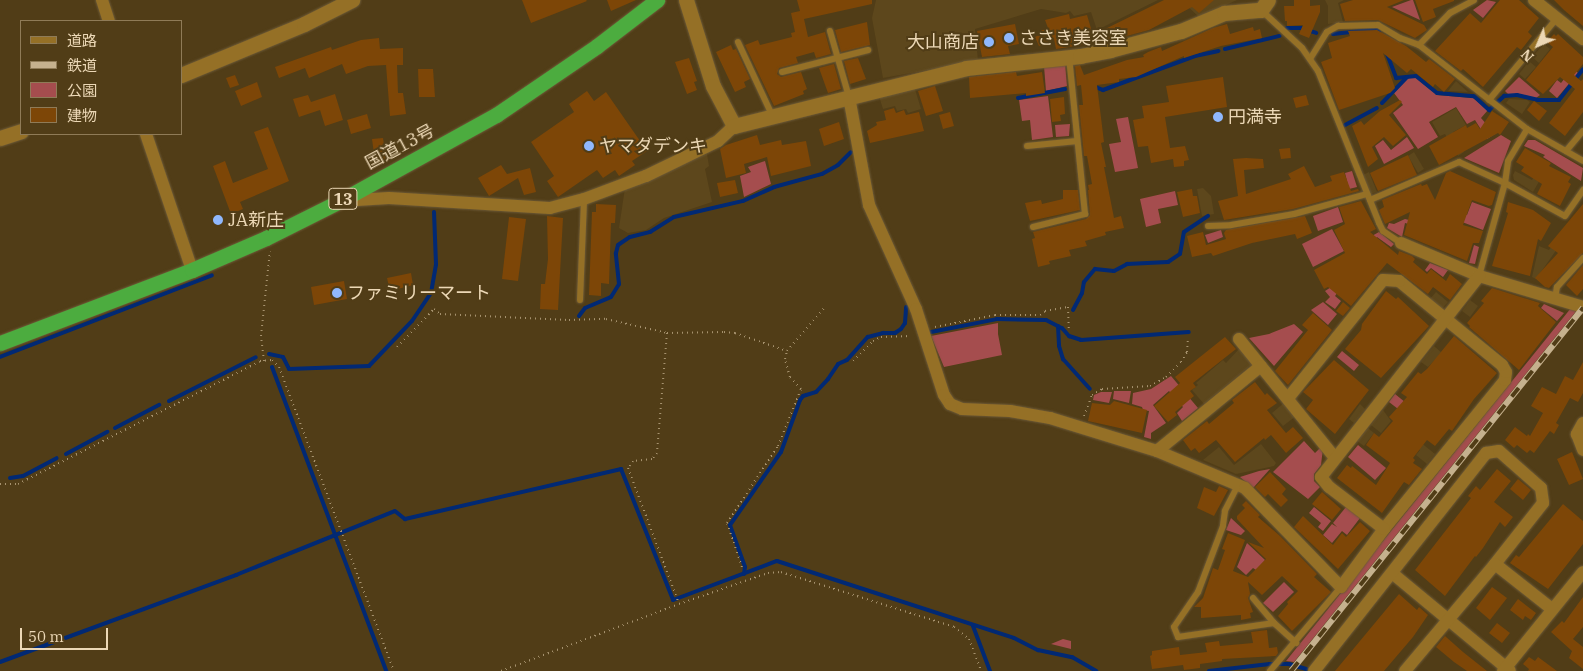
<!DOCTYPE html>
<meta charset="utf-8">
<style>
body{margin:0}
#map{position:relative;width:1583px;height:671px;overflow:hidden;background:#513d17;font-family:"IBM Plex Serif","Noto Sans JP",serif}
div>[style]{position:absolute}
.built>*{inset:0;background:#5d471c}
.green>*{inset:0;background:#a54d4e}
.stream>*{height:4px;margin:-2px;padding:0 2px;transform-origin:2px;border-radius:2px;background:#012974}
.building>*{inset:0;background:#7d4607}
.path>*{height:2px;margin-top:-1px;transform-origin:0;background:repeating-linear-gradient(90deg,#a6926e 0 1px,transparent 0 5px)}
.roads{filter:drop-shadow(0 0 1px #6d5a37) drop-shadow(0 0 1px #6d5a37)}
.lane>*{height:6px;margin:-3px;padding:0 3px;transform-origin:3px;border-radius:3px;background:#957026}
.street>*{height:12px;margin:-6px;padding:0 6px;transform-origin:6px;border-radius:6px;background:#957026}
.secondary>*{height:15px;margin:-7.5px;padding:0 7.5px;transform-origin:7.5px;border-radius:7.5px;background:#957026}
.highway>*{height:15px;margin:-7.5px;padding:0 7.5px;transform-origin:7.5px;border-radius:7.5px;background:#4cac3f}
.rail>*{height:5.5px;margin-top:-2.75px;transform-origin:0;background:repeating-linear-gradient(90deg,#513d17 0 11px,#c5b18e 0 22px);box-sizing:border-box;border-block:1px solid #c5b18e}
.dots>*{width:14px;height:14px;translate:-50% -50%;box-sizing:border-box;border:2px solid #513d17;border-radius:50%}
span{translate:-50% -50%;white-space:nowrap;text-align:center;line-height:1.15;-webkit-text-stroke:4px #513d17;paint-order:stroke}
.shield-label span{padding:1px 4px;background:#513d17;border:1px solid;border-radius:4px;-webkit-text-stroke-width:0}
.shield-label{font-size:16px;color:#ecd8b6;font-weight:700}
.poi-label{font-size:18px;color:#ecd8b6}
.left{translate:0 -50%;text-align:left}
.right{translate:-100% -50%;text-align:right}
.street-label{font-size:18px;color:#ecd8b6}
.legend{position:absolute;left:20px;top:20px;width:162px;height:115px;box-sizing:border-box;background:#513d17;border:1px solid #8f7b57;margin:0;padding:6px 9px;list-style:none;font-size:15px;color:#ecd8b6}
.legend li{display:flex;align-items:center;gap:10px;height:25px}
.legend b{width:25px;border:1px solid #8f7b57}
.north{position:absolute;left:1513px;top:20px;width:50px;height:50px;-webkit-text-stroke:4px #513d17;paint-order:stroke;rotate:225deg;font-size:14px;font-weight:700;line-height:20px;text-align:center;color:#ecd8b6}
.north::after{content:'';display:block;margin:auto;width:18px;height:22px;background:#ecd8b6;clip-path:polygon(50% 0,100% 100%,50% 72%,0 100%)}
.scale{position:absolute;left:20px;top:628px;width:88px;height:22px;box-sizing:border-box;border:2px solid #ecd8b6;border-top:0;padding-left:6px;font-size:15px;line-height:18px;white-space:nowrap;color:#ecd8b6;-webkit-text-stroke:4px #513d17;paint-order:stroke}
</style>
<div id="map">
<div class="built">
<i style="clip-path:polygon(876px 0,1158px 0,1097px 30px,1091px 12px,1074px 16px,1070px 11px,1066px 13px,1041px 9px,975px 29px,978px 61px,883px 78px,872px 18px)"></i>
<i style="clip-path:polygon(1181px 0,1237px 0,1199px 17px)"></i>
<i style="clip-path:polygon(1325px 0,1344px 0,1338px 3px,1343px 22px,1328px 24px,1328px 6px)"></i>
<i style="clip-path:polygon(1544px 44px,1550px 49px,1539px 63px,1532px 57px)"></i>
<i style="clip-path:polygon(1529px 61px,1536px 67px,1525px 79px,1519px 74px)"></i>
<i style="clip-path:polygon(1456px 81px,1468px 92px,1448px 91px)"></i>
<i style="clip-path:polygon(914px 86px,921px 109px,908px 113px,906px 109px,897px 111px,895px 106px,883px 109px,879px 96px)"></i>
<i style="clip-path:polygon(1509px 99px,1527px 100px,1530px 102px,1522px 114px,1506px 103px)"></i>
<i style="clip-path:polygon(1456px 108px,1466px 125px,1453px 132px,1464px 152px,1458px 156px,1445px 134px,1440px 136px,1432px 122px)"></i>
<i style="clip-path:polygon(1414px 152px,1424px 169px,1418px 173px,1408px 156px)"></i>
<i style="clip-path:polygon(707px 154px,709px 166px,705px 169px,712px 202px,664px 218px,646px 230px,628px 233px,619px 228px,625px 188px)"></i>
<i style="clip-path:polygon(1515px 171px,1532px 180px,1535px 175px,1541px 178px,1533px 192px,1514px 180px,1513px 175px)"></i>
<i style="clip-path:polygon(1369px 172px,1377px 192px,1370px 194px,1363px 175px)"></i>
<i style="clip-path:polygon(1203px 188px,1211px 196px,1214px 214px,1202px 216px,1197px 189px)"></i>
<i style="clip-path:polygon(1539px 246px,1549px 250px,1552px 246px,1557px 249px,1536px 279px,1532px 277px)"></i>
<i style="clip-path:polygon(1436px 292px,1448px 302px,1441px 310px,1429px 300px)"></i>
<i style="clip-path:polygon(1470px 300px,1478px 306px,1470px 317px,1462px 311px)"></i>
<i style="clip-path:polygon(1577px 310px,1583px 313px,1303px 661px,1297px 658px)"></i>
<i style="clip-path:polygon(1434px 346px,1442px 353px,1428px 367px,1421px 362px)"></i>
<i style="clip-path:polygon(1239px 349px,1252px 364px,1204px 404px,1192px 390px,1198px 385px,1196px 383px,1223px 360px,1226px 363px)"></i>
<i style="clip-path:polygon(1285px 402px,1296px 416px,1283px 426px,1272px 413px)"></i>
<i style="clip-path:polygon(1360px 404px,1365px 409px,1354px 423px,1349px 419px)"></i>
<i style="clip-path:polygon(1383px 410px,1391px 421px,1381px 433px,1371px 425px)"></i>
<i style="clip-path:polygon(1368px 428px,1374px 433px,1364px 446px,1357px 441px)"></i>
<i style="clip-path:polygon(1410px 434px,1435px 454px,1427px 464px,1416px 455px,1420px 450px,1406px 439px)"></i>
<i style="clip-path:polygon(1261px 444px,1276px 463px,1274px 466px,1236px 474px,1203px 460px,1219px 447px,1234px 465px)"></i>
</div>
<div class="green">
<i style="clip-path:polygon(1413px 0,1420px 20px,1392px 7px,1411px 0)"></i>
<i style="clip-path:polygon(1487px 0,1496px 2px,1483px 18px,1473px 10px)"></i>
<i style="clip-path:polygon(1065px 63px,1067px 86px,1046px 91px,1044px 66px)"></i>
<i style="clip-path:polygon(1573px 68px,1578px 73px,1557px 98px,1549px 91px,1557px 80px,1561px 83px)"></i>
<i style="clip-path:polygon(1415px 77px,1437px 95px,1473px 98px,1488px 110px,1481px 118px,1495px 134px,1487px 139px,1475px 120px,1467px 124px,1456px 107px,1429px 122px,1438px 137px,1418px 149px,1393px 113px,1403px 105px,1394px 93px,1408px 78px)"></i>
<i style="clip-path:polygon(1519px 77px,1540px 95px,1536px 98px,1508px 94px,1505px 91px)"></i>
<i style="clip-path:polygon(1048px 96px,1053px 137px,1032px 140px,1030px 120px,1022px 121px,1019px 100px)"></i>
<i style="clip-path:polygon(1128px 117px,1138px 168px,1115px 172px,1109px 144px,1121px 142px,1116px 119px)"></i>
<i style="clip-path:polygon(1070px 124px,1069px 136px,1056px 137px,1055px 125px)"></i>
<i style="clip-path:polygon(1501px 135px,1511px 141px,1499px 173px,1464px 158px)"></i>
<i style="clip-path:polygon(1407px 137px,1414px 148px,1384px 164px,1375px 146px,1383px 140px,1391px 150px)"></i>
<i style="clip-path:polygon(1528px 140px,1535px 140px,1583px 168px,1581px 181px,1543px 157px,1545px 155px,1524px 146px)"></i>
<i style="clip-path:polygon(765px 161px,771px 184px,744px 197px,740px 176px,751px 172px,748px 167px)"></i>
<i style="clip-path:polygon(1352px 171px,1357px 187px,1349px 189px,1345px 173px)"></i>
<i style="clip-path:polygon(1175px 191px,1178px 205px,1158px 209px,1161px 223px,1146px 227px,1140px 199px)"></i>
<i style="clip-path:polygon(1472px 202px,1491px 209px,1483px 230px,1457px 220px,1460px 212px,1467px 215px)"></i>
<i style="clip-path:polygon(1338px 207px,1343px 222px,1318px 231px,1313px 216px)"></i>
<i style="clip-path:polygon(1405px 219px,1417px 222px,1416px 226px,1405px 223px,1402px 237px,1387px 228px,1389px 223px,1394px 224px)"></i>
<i style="clip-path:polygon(1332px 229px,1344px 251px,1313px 267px,1302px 244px)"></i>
<i style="clip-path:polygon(1221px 230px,1223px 237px,1208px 243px,1205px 235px)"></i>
<i style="clip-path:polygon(1379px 232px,1394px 244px,1391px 247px,1377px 237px,1368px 248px,1361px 242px)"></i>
<i style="clip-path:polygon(1474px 245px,1479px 247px,1475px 264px,1469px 263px)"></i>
<i style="clip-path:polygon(1430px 263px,1448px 270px,1443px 277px,1431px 268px,1427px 272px,1425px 270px)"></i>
<i style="clip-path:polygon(1350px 275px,1335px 296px,1341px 301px,1335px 309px,1325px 302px,1330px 297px,1325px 291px)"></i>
<i style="clip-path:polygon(1323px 302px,1337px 314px,1328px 325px,1311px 310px)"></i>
<i style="clip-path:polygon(1544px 304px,1564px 313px,1557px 321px,1541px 308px)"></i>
<i style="clip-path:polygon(1571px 308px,1577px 310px,1294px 662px,1286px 661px)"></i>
<i style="clip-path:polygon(998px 323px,998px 334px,1002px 355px,944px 367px,931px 336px)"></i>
<i style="clip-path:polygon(1294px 324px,1303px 332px,1274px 366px,1249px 338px,1269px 334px)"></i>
<i style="clip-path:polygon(1342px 351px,1359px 365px,1354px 371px,1337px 357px)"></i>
<i style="clip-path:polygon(1171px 376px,1198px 408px,1182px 421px,1177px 413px,1183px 407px,1169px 391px,1153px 405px,1166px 423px,1151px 433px,1151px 439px,1144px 437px,1149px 411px,1143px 410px,1142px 407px,1132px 404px,1133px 393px,1151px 389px)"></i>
<i style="clip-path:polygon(1114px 391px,1131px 391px,1129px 403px,1113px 399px)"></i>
<i style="clip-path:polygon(1101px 392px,1112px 392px,1109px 403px,1093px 400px,1094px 395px)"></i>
<i style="clip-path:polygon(1395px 394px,1421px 415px,1415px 422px,1389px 402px)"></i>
<i style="clip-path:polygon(1304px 441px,1315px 453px,1321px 447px,1323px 448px,1321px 465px,1314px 474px,1314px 481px,1320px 487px,1308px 499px,1273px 472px)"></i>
<i style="clip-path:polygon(1358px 445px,1386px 468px,1375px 480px,1348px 457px)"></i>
<i style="clip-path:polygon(1270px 469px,1253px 488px,1240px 477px,1259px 471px)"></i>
<i style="clip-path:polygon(1314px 507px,1331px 521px,1323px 531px,1318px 527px,1321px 523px,1309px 513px)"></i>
<i style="clip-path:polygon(1346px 507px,1360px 518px,1347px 535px,1342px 531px,1332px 543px,1323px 535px,1332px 524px,1337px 527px,1333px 523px)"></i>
<i style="clip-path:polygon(1231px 518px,1245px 531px,1241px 535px,1226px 530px)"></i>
<i style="clip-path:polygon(1247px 543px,1265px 560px,1256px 570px,1253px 568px,1246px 575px,1237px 567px)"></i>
<i style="clip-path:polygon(1284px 582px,1294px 592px,1273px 612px,1263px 603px)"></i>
<i style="clip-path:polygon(1063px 639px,1071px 641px,1071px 649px,1051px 644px)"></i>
</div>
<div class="stream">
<i style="left:1287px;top:28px;width:14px"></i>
<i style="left:1301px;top:28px;width:16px;rotate:18deg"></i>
<i style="left:1333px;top:34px;width:44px;rotate:-6.5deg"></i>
<i style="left:1377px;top:29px;width:8px;rotate:60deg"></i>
<i style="left:1225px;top:49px;width:56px;rotate:-13.5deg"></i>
<i style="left:1387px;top:54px;width:26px;rotate:69deg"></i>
<i style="left:1396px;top:78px;width:20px;rotate:-6deg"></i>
<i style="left:1416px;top:76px;width:27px;rotate:39deg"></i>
<i style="left:1437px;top:93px;width:37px;rotate:5deg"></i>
<i style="left:1474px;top:96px;width:21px;rotate:43deg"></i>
<i style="left:1489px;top:110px;width:21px;rotate:-43deg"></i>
<i style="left:1504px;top:96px;width:13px;rotate:-4deg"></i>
<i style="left:1517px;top:95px;width:22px;rotate:13deg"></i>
<i style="left:1538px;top:100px;width:21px"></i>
<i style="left:1559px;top:100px;width:39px;rotate:-52deg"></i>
<i style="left:1093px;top:86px;width:11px;rotate:22deg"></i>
<i style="left:1103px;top:90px;width:98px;rotate:-20.3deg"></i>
<i style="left:1195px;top:56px;width:24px;rotate:-12deg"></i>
<i style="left:1018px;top:98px;width:48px;rotate:-10.8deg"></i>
<i style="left:1382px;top:103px;width:36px;rotate:-46deg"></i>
<i style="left:1345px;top:125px;width:36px;rotate:-28deg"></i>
<i style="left:1073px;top:310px;width:19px;rotate:-62deg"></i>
<i style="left:1082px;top:293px;width:11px;rotate:-80deg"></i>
<i style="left:1084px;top:282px;width:17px;rotate:-50deg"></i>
<i style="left:1095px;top:269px;width:19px;rotate:6deg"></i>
<i style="left:1114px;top:271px;width:15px;rotate:-28deg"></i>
<i style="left:1127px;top:264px;width:41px;rotate:-2.8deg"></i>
<i style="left:1168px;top:262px;width:14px;rotate:-34deg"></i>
<i style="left:1180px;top:254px;width:22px;rotate:-80deg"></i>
<i style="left:1184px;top:232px;width:29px;rotate:-34deg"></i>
<i style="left:579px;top:316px;width:10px;rotate:-53deg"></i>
<i style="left:585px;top:308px;width:28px;rotate:-23deg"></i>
<i style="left:611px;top:297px;width:15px;rotate:-58deg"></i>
<i style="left:619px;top:284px;width:31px;rotate:-96deg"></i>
<i style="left:616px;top:253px;width:8px;rotate:-76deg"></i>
<i style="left:618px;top:245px;width:14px;rotate:-34deg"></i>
<i style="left:630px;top:237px;width:21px;rotate:-14deg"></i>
<i style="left:650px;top:232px;width:28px;rotate:-32deg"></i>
<i style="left:674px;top:217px;width:71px;rotate:-13.1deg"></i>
<i style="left:743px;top:201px;width:34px;rotate:-24deg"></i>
<i style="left:774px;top:187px;width:50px;rotate:-15.2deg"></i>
<i style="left:822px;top:174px;width:18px;rotate:-29deg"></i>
<i style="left:838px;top:165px;width:18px;rotate:-45deg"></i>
<i style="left:1058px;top:326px;width:20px;rotate:87deg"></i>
<i style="left:1059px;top:346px;width:14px;rotate:73deg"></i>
<i style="left:1063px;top:359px;width:40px;rotate:48deg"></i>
<i style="left:931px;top:332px;width:67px;rotate:-11.1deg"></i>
<i style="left:997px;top:319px;width:49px;rotate:1.2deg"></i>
<i style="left:1046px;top:320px;width:18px;rotate:27deg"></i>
<i style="left:1062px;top:328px;width:11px;rotate:49deg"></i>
<i style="left:1069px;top:336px;width:13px;rotate:18deg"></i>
<i style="left:1081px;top:340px;width:108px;rotate:-4.2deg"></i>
<i style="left:269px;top:354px;width:14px;rotate:12deg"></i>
<i style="left:283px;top:357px;width:13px;rotate:63deg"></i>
<i style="left:289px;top:369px;width:80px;rotate:-2.1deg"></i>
<i style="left:369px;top:366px;width:62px;rotate:-46.3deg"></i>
<i style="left:412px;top:321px;width:34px;rotate:-56deg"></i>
<i style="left:431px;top:293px;width:29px;rotate:-80deg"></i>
<i style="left:436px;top:264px;width:52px;rotate:-92.2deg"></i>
<i style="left:0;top:357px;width:227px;rotate:-21.1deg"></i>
<i style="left:272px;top:367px;width:325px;rotate:69.4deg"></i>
<i style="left:169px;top:401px;width:97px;rotate:-26.8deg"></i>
<i style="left:115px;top:428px;width:50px;rotate:-27.6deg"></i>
<i style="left:66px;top:454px;width:47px;rotate:-28.2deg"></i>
<i style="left:10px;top:478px;width:13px;rotate:-9deg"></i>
<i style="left:23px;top:476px;width:38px;rotate:-28deg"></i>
<i style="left:744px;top:574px;width:7px;rotate:-82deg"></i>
<i style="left:745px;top:567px;width:45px;rotate:-109.7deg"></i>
<i style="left:730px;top:525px;width:89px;rotate:-55.1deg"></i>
<i style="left:781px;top:452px;width:55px;rotate:-69.9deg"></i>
<i style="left:800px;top:400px;width:5px;rotate:-53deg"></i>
<i style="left:803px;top:396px;width:14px;rotate:-17deg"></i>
<i style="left:816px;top:392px;width:18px;rotate:-47deg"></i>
<i style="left:828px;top:379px;width:18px;rotate:-56deg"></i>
<i style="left:838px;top:364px;width:10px;rotate:-24deg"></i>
<i style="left:847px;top:360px;width:31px;rotate:-48deg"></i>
<i style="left:868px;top:337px;width:16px;rotate:-15deg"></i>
<i style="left:883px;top:333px;width:12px"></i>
<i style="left:895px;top:333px;width:7px;rotate:-34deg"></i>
<i style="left:901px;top:329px;width:7px;rotate:-56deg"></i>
<i style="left:905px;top:323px;width:16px;rotate:-86deg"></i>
<i style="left:973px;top:626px;width:48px;rotate:69.3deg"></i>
<i style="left:0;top:662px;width:252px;rotate:-20.2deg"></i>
<i style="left:236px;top:575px;width:171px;rotate:-21.9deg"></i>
<i style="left:395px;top:511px;width:13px;rotate:39deg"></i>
<i style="left:405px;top:519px;width:222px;rotate:-13deg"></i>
<i style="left:621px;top:469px;width:141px;rotate:68.3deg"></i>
<i style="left:673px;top:600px;width:111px;rotate:-20.6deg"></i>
<i style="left:777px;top:561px;width:249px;rotate:18deg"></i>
<i style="left:1014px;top:638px;width:27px;rotate:27deg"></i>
<i style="left:1038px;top:650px;width:35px;rotate:12deg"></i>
<i style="left:1072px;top:657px;width:28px;rotate:30deg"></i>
<i style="left:1209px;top:671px;width:61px;rotate:-6.5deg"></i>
<i style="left:1270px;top:664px;width:19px"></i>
<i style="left:1289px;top:664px;width:18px;rotate:16deg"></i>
</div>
<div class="building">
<i style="clip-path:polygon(522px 0,586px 0,587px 1px,531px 23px)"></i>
<i style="clip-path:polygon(607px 0,636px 0,611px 11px)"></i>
<i style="clip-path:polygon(797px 0,872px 0,872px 4px,804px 19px,808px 37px,825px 32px,831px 54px,816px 58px,814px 52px,796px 57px,798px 63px,779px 68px,777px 74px,781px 77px,801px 72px,807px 89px,803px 91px,804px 94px,774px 106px,745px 45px,758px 40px,760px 45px,792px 37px,791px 33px,795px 32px,791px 13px,800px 11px)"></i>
<i style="clip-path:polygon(1164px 0,1214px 0,1199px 13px,1192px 7px,1149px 30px,1108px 41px,1056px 49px,1054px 39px,1039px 46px,1035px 37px,1039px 35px,1038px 32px,1048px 28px,1045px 20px,1069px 14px,1070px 19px,1087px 15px,1093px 35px)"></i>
<i style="clip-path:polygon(1294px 0,1310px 0,1310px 6px,1320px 5px,1320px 12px,1309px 38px,1299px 34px,1303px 25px,1287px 26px,1287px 21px,1285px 21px,1284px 6px,1294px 6px)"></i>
<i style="clip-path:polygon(1353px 0,1404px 0,1387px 7px,1424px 25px,1427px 30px,1415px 38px,1378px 20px,1345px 21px,1340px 4px)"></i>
<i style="clip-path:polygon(1415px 0,1454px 0,1454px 1px,1433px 9px,1436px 17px,1423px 22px)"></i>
<i style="clip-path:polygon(1500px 0,1519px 0,1539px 18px,1528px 32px,1532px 36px,1521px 50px,1517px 47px,1483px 87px,1463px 69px,1461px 71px,1435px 51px,1470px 13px,1481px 23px)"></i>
<i style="clip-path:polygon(1554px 0,1583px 0,1583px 26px,1564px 10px)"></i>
<i style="clip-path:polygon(867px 22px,870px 45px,841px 52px,835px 30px)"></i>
<i style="clip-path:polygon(1015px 24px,1019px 44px,1008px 46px,1010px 54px,982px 57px,977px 31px)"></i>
<i style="clip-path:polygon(1227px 24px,1230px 34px,1253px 27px,1254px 31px,1260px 29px,1262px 38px,1221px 46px,1184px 58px,1184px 56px,1136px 77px,1119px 79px,1119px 82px,1097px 85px,1104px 142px,1101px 143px,1106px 167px,1104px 167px,1114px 218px,1121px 216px,1124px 228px,1105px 232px,1106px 235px,1085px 241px,1087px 246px,1069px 250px,1071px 256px,1049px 261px,1050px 264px,1038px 267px,1032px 239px,1035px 238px,1033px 232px,1086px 219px,1090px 215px,1088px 190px,1089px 190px,1088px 185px,1092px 184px,1087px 156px,1084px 156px,1079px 105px,1083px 105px,1081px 85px,1077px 86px,1075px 66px,1080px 65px,1084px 75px,1127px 60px,1144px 57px,1143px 55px,1148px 52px,1161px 47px,1162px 51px,1213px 28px)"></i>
<i style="clip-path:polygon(1377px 30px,1406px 46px,1426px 62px,1429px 59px,1455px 79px,1444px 92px,1435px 84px,1433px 87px,1411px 69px,1407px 73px,1383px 53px,1395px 88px,1390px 93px,1339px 110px,1321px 62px,1332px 58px,1328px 43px,1350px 36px,1348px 31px)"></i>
<i style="clip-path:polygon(1554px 34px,1556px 36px,1558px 34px,1583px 57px,1583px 64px,1574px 75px,1581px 81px,1583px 79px,1583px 112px,1565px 136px,1549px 123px,1575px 89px,1560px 77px,1543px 94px,1526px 80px,1553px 47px,1547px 42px)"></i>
<i style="clip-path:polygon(379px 38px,380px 49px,403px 48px,403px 65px,397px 65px,398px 93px,403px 93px,406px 114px,390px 116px,386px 65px,368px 66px,346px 74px,342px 64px,309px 78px,305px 68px,279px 78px,275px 67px,331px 47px,332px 50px,361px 40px)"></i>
<i style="clip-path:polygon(731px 45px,733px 50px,736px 49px,750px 79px,744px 82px,746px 87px,735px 92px,716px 52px)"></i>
<i style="clip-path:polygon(689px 58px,697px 81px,694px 82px,697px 90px,687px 94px,675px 62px)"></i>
<i style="clip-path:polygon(858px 58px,866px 79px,850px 84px,844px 61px)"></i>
<i style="clip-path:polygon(834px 64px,841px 89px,828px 93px,819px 68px)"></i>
<i style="clip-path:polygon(418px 69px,433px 69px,435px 97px,419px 97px)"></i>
<i style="clip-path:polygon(1016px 72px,1017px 76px,1042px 72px,1045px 93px,1026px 96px,1026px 93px,970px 98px,969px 77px)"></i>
<i style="clip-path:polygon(235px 75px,239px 85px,230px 88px,226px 78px)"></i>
<i style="clip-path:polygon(1223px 77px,1227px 107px,1165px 117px,1170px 148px,1185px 146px,1189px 160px,1184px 161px,1184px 166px,1174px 167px,1173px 159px,1151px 163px,1148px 146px,1138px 147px,1133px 120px,1144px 118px,1142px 106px,1169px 102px,1166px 86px)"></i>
<i style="clip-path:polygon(257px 82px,262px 97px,241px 106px,235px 91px)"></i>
<i style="clip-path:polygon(935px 86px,943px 111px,926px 116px,918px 91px)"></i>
<i style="clip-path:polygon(587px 91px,594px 101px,606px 92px,647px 151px,632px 161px,635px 165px,619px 176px,615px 170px,603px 178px,597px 170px,558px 197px,547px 181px,554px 176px,531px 142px,574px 112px,569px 104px)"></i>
<i style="clip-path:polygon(335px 94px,343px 120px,325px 126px,320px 110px,299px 117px,293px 99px,308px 95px,311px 102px)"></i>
<i style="clip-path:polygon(1306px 95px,1309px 105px,1296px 108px,1293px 98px)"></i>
<i style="clip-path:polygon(1064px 97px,1065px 114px,1060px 115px,1061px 121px,1052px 122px,1050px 99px)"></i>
<i style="clip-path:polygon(1400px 100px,1402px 102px,1389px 115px,1406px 135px,1393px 146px,1384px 137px,1372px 147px,1378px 159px,1368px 167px,1352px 126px,1361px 121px,1364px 125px,1380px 111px)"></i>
<i style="clip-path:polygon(1534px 101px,1547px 111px,1539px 121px,1527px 110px)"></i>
<i style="clip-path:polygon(894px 108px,896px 113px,904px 110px,906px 115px,919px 112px,924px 131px,870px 143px,867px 131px,877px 125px,876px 122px,886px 120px,884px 111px)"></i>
<i style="clip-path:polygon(1492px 111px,1509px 122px,1500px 135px,1498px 133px,1439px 165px,1429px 146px,1466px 125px,1467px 128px,1476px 123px,1480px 129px)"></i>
<i style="clip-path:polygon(950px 112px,954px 126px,943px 129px,939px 115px)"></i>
<i style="clip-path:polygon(367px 114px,371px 128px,351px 134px,347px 120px)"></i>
<i style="clip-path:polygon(839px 122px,844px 139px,824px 146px,819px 129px)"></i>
<i style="clip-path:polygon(268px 127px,289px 181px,240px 202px,243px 209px,231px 214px,213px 166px,225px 161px,233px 183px,268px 169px,254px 132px)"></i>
<i style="clip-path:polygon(757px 135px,760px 145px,781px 140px,782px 145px,806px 141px,811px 166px,771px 176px,767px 157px,744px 164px,746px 173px,726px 178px,720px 149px,726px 145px)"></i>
<i style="clip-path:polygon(383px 138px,386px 160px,375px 161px,372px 139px)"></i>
<i style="clip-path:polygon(1290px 148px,1291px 158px,1281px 159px,1279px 149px)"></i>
<i style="clip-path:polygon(1525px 148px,1551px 163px,1549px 166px,1571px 177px,1568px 182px,1571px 184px,1560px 206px,1537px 194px,1542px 184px,1521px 171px,1524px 167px,1516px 162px)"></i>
<i style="clip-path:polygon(1408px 155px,1417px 175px,1378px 191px,1370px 173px)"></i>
<i style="clip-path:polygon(1246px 158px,1263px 159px,1264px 168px,1244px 170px,1246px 194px,1291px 179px,1288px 174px,1304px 166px,1315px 187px,1332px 181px,1330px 176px,1344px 172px,1351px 191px,1358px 189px,1359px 191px,1293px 209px,1224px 220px,1218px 201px,1238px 196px,1233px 159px)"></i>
<i style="clip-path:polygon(501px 165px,507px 174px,530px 168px,536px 192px,524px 195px,518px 178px,489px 196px,478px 178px)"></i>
<i style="clip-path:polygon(1450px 171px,1496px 192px,1492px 205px,1489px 206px,1472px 200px,1463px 225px,1483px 231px,1479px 243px,1473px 243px,1467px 261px,1404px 235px,1410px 212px,1385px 224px,1379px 210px,1384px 207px,1382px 200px,1421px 184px,1422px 186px,1427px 184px,1435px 200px,1446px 173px)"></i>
<i style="clip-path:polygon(735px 180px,738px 193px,720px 197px,717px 183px)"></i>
<i style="clip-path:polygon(1192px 189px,1193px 196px,1197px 196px,1200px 213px,1183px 217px,1177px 192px)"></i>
<i style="clip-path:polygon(1063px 190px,1078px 190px,1080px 210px,1030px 221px,1025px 203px,1041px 200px,1042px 204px,1063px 199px)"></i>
<i style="clip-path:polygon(1361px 201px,1376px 229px,1370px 232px,1398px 255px,1399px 251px,1412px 256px,1415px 259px,1413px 262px,1427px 274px,1431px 269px,1446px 281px,1450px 274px,1462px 284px,1450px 300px,1433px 287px,1428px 294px,1387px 263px,1351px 306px,1328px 287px,1324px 289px,1314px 270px,1345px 253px,1334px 230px,1345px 224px,1339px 207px)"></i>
<i style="clip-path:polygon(1508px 202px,1533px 210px,1551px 223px,1541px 241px,1538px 239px,1530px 276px,1492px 266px,1508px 213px,1506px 212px)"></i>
<i style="clip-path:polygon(596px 204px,616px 205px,615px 223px,611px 223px,609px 284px,601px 283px,601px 296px,589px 295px,592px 212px,596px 212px)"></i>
<i style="clip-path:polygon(1583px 204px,1583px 253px,1549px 288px,1545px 287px,1535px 278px,1558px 253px,1548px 246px)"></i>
<i style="clip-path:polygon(547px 216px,563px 218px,558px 310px,540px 309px,541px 284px,545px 284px,548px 259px)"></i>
<i style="clip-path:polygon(1305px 216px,1312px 233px,1297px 239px,1295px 234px,1252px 243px,1213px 256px,1211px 253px,1192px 257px,1187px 236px,1203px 232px,1206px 245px,1226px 239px,1224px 233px,1226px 230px)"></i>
<i style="clip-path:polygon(509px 217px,526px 219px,518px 281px,502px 279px)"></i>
<i style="clip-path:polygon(1583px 265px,1583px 289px,1577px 296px,1566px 285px)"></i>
<i style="clip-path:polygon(411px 273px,413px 285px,390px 291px,387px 278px)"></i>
<i style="clip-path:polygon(344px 281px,347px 299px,314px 305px,311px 287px)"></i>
<i style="clip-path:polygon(1492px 288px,1540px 303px,1538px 306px,1556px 322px,1519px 370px,1469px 327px,1470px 326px,1467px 323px,1484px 303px,1481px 301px)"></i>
<i style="clip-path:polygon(1386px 291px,1396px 299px,1398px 297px,1429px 326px,1381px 378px,1345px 349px,1361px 330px,1362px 324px)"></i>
<i style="clip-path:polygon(1343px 302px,1350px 308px,1343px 316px,1336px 311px)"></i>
<i style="clip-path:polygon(1313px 313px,1332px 330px,1288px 385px,1275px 371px,1308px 330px,1302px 325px)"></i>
<i style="clip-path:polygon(1454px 336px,1497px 373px,1474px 399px,1452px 431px,1449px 429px,1435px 446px,1427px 440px,1413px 458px,1415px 460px,1413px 463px,1422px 469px,1409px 485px,1404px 482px,1382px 513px,1337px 478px,1347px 465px,1351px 468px,1352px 466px,1376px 485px,1390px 463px,1366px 445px,1374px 433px,1379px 437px,1393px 421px,1389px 417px,1407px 397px,1401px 393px,1418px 372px,1421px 374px,1427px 369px)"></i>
<i style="clip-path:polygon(1225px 337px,1236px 349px,1193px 383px,1196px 387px,1190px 391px,1194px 396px,1175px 412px,1177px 415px,1168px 422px,1154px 406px,1180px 383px,1175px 377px)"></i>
<i style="clip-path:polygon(1334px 360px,1369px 390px,1335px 434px,1306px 409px,1313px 400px,1303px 392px)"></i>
<i style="clip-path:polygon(1583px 362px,1583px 393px,1578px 402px,1570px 398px,1556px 423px,1559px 425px,1554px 434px,1550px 431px,1534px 453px,1530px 450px,1527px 453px,1517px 445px,1514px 448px,1505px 440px,1515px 427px,1527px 436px,1528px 434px,1530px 436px,1543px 413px,1531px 406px,1542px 387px,1556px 394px,1565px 376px,1573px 380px)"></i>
<i style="clip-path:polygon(1255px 382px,1265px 395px,1267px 393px,1277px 403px,1267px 410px,1286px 433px,1293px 427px,1303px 438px,1286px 453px,1271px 435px,1265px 440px,1264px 438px,1235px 462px,1216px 440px,1199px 453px,1195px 448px,1191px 451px,1183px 440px,1207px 421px,1209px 424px,1234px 403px,1232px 400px)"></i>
<i style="clip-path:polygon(1114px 401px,1147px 410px,1142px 433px,1088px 421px,1092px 403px,1110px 405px)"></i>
<i style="clip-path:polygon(1572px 452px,1583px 479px,1569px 485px,1557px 459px)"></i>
<i style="clip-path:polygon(1497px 469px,1511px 481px,1494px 502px,1513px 517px,1505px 527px,1500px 522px,1483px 548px,1476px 557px,1475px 556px,1445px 596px,1415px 570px,1471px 498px,1468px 496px,1476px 486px,1480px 490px)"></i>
<i style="clip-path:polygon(1270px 472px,1286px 489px,1282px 494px,1288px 500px,1281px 507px,1268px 494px,1265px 497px,1255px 487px)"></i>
<i style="clip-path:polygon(1518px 479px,1531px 490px,1523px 500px,1510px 489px)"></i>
<i style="clip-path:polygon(1219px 486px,1228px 490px,1214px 516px,1197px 508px,1204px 487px,1216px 492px)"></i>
<i style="clip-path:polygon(1322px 492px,1341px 509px,1332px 520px,1312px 504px)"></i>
<i style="clip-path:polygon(1246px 501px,1260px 515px,1258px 517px,1280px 536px,1317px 574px,1314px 577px,1331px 592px,1292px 631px,1278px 616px,1288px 604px,1287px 602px,1298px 591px,1282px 576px,1262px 595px,1248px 582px,1250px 594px,1248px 598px,1253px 612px,1250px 613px,1251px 618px,1241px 620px,1241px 615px,1201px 618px,1201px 607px,1194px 607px,1203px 598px,1213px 568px,1218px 570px,1225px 550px,1222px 549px,1228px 533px,1245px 540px,1233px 571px,1248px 577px,1266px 559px,1248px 542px,1264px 548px,1237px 519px,1237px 516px,1245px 508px,1242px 505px)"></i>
<i style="clip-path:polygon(1563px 504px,1583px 521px,1583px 544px,1548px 589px,1510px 563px,1516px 555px,1519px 557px)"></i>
<i style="clip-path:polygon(1303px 516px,1333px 545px,1342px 533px,1346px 537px,1360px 522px,1370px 531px,1338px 569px,1294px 527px)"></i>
<i style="clip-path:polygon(1492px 587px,1507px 598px,1490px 620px,1476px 608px)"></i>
<i style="clip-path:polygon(1399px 594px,1417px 610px,1419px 607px,1428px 615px,1413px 637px,1384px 671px,1335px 671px)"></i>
<i style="clip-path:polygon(1583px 597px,1583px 627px,1573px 639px,1583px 647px,1583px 669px,1569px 658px,1572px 651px,1551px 632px,1562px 621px,1564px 623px)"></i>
<i style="clip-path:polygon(1518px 599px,1536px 613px,1531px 620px,1525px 616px,1523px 620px,1510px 610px)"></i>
<i style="clip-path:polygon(1497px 623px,1510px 633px,1502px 643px,1489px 633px)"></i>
<i style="clip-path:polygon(1267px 630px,1269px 648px,1277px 647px,1278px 653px,1276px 656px,1222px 659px,1222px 661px,1200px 664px,1200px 668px,1184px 670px,1183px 665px,1152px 669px,1150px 656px,1152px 655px,1152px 651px,1179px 647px,1180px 655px,1207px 652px,1205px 643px,1219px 641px,1220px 646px,1253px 643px,1251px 632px)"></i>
<i style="clip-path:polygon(1445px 636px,1463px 652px,1487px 671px,1467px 671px,1454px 662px,1436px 647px)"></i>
<i style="clip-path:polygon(1529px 657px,1535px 661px,1538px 657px,1557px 671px,1528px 671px,1529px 669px,1523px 664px)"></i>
</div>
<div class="path">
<i style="left:935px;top:327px;width:61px;rotate:-11.3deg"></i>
<i style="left:995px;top:315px;width:45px"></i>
<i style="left:1040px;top:315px;width:6px;rotate:-39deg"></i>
<i style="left:1045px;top:311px;width:23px;rotate:-10deg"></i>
<i style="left:1068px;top:307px;width:24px;rotate:88deg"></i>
<i style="left:667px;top:333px;width:57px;rotate:-1deg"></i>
<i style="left:724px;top:332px;width:11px;rotate:5deg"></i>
<i style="left:735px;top:333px;width:55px;rotate:19.1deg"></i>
<i style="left:397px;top:347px;width:53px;rotate:-45.8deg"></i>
<i style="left:434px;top:309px;width:8px;rotate:40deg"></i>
<i style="left:440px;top:314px;width:129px;rotate:2.7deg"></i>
<i style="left:569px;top:320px;width:37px;rotate:-2deg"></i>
<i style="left:606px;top:319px;width:63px;rotate:12.9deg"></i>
<i style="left:667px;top:333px;width:120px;rotate:94.8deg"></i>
<i style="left:657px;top:453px;width:8px;rotate:130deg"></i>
<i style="left:652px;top:459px;width:19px;rotate:174deg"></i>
<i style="left:633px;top:461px;width:9px;rotate:126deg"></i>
<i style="left:628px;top:468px;width:145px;rotate:69.4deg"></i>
<i style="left:264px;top:361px;width:25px;rotate:-97deg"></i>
<i style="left:261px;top:336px;width:85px;rotate:-84deg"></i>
<i style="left:853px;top:361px;width:28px;rotate:-45deg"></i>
<i style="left:873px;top:341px;width:9px;rotate:-27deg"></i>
<i style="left:881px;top:337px;width:30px;rotate:-2deg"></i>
<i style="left:1084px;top:416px;width:22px;rotate:-69deg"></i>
<i style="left:1092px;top:395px;width:12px;rotate:-31deg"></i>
<i style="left:1102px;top:389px;width:48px;rotate:-3.6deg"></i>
<i style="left:1150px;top:386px;width:18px;rotate:-29deg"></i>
<i style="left:1166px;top:377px;width:21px;rotate:-45deg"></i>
<i style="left:1181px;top:362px;width:12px;rotate:-59deg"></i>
<i style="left:1187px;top:352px;width:14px;rotate:-86deg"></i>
<i style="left:0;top:484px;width:18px"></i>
<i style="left:18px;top:484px;width:271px;rotate:-26.9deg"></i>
<i style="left:260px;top:361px;width:12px;rotate:-5deg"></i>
<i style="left:272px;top:360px;width:10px;rotate:45deg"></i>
<i style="left:279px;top:367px;width:325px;rotate:69.3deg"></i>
<i style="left:742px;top:567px;width:46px;rotate:-108.8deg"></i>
<i style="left:727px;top:523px;width:92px;rotate:-56.5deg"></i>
<i style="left:778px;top:446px;width:61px;rotate:-68deg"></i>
<i style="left:801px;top:389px;width:16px;rotate:-133deg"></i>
<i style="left:790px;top:377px;width:19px;rotate:-106deg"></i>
<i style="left:785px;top:359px;width:8px;rotate:-76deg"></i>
<i style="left:787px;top:351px;width:57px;rotate:-49.3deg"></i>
<i style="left:501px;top:671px;width:190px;rotate:-20.6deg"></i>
<i style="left:679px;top:604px;width:94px;rotate:-19.2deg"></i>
<i style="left:768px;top:573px;width:13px;rotate:-4deg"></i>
<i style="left:781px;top:572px;width:182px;rotate:17.6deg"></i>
<i style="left:954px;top:627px;width:19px;rotate:39deg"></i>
<i style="left:969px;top:639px;width:34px;rotate:69deg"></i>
</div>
<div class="roads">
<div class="lane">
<i style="left:1261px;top:10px;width:56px;rotate:42.8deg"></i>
<i style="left:1302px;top:48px;width:28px;rotate:55deg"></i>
<i style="left:1318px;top:71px;width:164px;rotate:68.1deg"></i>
<i style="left:1379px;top:223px;width:9px;rotate:63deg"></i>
<i style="left:1383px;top:231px;width:22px;rotate:34deg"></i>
<i style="left:830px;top:31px;width:69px;rotate:73.9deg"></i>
<i style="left:738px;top:42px;width:81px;rotate:65deg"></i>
<i style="left:1419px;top:45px;width:45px;rotate:-45.9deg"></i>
<i style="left:1450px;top:13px;width:27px;rotate:-28deg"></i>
<i style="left:1310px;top:59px;width:32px;rotate:-58deg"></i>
<i style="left:1327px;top:32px;width:13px;rotate:-29deg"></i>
<i style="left:1338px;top:26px;width:40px;rotate:-1.4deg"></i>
<i style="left:1378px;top:25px;width:26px;rotate:31deg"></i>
<i style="left:1400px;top:38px;width:20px;rotate:20deg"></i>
<i style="left:1419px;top:45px;width:137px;rotate:37.9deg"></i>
<i style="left:1527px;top:129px;width:64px;rotate:29.7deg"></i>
<i style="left:782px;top:72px;width:89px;rotate:-14.3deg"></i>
<i style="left:1489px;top:100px;width:107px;rotate:-50.3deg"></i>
<i style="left:1027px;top:146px;width:50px;rotate:-5.7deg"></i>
<i style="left:1566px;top:151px;width:26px;rotate:-50deg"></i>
<i style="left:1370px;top:200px;width:97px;rotate:-23.1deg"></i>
<i style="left:1459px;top:162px;width:51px;rotate:24.5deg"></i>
<i style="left:1505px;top:183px;width:68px;rotate:28.8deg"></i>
<i style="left:1565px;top:216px;width:32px;rotate:-55deg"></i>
<i style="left:1208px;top:226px;width:23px;rotate:-2deg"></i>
<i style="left:1231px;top:225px;width:64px;rotate:-9.9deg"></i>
<i style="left:1294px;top:214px;width:76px;rotate:-15.3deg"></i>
<i style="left:1033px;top:227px;width:54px;rotate:-14deg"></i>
<i style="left:1085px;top:214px;width:158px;rotate:-95.8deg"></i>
<i style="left:1479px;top:276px;width:97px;rotate:-74.4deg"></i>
<i style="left:1505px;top:183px;width:22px;rotate:-82deg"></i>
<i style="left:1508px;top:161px;width:37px;rotate:-59deg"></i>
<i style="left:1555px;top:299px;width:12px;rotate:-81deg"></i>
<i style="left:1557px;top:287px;width:39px;rotate:-48deg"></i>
<i style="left:580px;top:300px;width:101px;rotate:-87.7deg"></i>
<i style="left:1238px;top:485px;width:29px;rotate:117deg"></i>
<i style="left:1225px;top:511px;width:15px;rotate:98deg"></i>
<i style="left:1223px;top:526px;width:71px;rotate:110.7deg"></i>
<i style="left:1198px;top:592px;width:42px;rotate:124.4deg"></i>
<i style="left:1174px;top:627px;width:11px;rotate:68deg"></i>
<i style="left:1178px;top:637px;width:97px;rotate:-8.3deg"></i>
<i style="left:1274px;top:623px;width:30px;rotate:42deg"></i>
<i style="left:1253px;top:598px;width:33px;rotate:50deg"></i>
<i style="left:1270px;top:671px;width:110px;rotate:-49.8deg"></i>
</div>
<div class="street">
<i style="left:102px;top:0;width:22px;rotate:72deg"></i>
<i style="left:1534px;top:0;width:63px;rotate:38.5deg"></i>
<i style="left:849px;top:97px;width:110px;rotate:79.5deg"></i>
<i style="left:869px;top:205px;width:114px;rotate:65.7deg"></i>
<i style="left:916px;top:309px;width:90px;rotate:72deg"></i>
<i style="left:944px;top:395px;width:11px;rotate:56deg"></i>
<i style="left:950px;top:404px;width:13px;rotate:23deg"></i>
<i style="left:962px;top:409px;width:48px;rotate:2.4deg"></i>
<i style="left:1010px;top:411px;width:41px;rotate:9.9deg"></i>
<i style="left:1050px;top:418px;width:112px;rotate:17.1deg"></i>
<i style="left:1157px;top:451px;width:95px;rotate:22.8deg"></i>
<i style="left:1245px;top:488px;width:138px;rotate:45.9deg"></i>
<i style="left:1341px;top:587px;width:72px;rotate:-53.4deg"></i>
<i style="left:1384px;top:529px;width:192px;rotate:-50.9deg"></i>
<i style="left:1505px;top:380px;width:8px;rotate:-83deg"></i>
<i style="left:1506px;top:372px;width:8px;rotate:-120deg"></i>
<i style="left:1502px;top:365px;width:133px;rotate:-140.8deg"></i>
<i style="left:1399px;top:281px;width:16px;rotate:-176deg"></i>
<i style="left:1383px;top:280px;width:151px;rotate:128.8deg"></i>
<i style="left:146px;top:134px;width:144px;rotate:71.3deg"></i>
<i style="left:341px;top:201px;width:48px;rotate:-3.6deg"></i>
<i style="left:389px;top:198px;width:161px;rotate:3.6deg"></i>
<i style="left:550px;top:208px;width:35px;rotate:-15deg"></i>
<i style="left:584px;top:199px;width:66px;rotate:-20.4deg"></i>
<i style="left:646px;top:176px;width:80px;rotate:-25.9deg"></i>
<i style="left:718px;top:141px;width:22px;rotate:-43deg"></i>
<i style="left:1401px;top:243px;width:85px;rotate:22.9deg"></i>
<i style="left:1479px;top:276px;width:109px;rotate:16.6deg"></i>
<i style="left:1239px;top:339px;width:153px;rotate:51.1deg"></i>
<i style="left:1583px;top:423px;width:13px;rotate:119deg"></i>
<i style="left:1577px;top:434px;width:17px;rotate:69deg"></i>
<i style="left:1157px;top:451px;width:134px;rotate:-39.3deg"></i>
<i style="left:1384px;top:529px;width:69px;rotate:-142.6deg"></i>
<i style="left:1329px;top:487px;width:13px;rotate:-129deg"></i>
<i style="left:1321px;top:477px;width:256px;rotate:-51.8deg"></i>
<i style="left:1392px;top:573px;width:153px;rotate:39.7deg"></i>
<i style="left:1314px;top:671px;width:278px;rotate:-51.7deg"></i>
<i style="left:1486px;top:453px;width:13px;rotate:-9deg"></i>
<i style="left:1499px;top:451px;width:56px;rotate:41.4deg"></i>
<i style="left:1541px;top:488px;width:15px;rotate:82deg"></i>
<i style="left:1543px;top:503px;width:78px;rotate:128.2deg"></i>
<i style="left:1405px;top:671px;width:140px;rotate:-49.9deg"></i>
<i style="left:1495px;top:564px;width:73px;rotate:38.3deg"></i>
<i style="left:1503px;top:671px;width:127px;rotate:-51.1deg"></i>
</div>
<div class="secondary">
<i style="left:686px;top:0;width:90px;rotate:72.6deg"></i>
<i style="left:713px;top:86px;width:45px;rotate:62.3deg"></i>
<i style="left:734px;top:126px;width:239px;rotate:-14deg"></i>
<i style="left:966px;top:68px;width:115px;rotate:-6deg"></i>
<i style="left:1080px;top:56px;width:31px;rotate:-11deg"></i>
<i style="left:1110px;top:50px;width:73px;rotate:-15deg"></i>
<i style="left:1181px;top:31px;width:47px;rotate:-22.7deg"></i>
<i style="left:1224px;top:13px;width:37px;rotate:-5deg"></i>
<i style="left:1261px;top:10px;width:12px;rotate:-55deg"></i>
<i style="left:181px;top:75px;width:133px;rotate:-22.5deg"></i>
<i style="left:304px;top:24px;width:54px;rotate:-26.6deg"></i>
<i style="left:0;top:138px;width:22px;rotate:-18deg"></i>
</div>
<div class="highway">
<i style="left:0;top:343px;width:205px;rotate:-20.8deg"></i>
<i style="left:192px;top:270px;width:81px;rotate:-23.4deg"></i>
<i style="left:266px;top:238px;width:83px;rotate:-26.6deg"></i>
<i style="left:340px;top:201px;width:178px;rotate:-28.9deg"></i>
<i style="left:496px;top:115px;width:122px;rotate:-34.3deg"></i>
<i style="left:597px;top:46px;width:76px;rotate:-37.5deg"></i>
</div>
</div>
<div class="rail">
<i style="left:1291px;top:671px;width:466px;rotate:-51.2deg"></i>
</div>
<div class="dots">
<i style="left:1009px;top:38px;background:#90b8fd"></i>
<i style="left:989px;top:42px;background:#90b8fd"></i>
<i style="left:1218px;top:117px;background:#90b8fd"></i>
<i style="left:589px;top:146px;background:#90b8fd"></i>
<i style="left:218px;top:220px;background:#90b8fd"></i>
<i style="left:337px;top:293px;background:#90b8fd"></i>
</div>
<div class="shield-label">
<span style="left:343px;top:199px">13</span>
</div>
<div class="poi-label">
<span class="left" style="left:1019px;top:38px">ささき美容室</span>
<span class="right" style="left:979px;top:42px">大山商店</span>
<span class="left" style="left:1228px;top:117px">円満寺</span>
<span class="left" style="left:599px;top:146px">ヤマダデンキ</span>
<span class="left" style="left:228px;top:220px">JA新庄</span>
<span class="left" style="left:347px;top:293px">ファミリーマート</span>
</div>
<div class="street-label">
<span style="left:400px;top:147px;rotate:-28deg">国道13号</span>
</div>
<ul class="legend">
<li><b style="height:6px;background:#957026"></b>道路</li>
<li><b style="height:6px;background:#c5b18e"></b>鉄道</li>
<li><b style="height:14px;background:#a54d4e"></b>公園</li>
<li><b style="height:14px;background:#7d4607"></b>建物</li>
</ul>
<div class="north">N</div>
<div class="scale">50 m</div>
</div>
